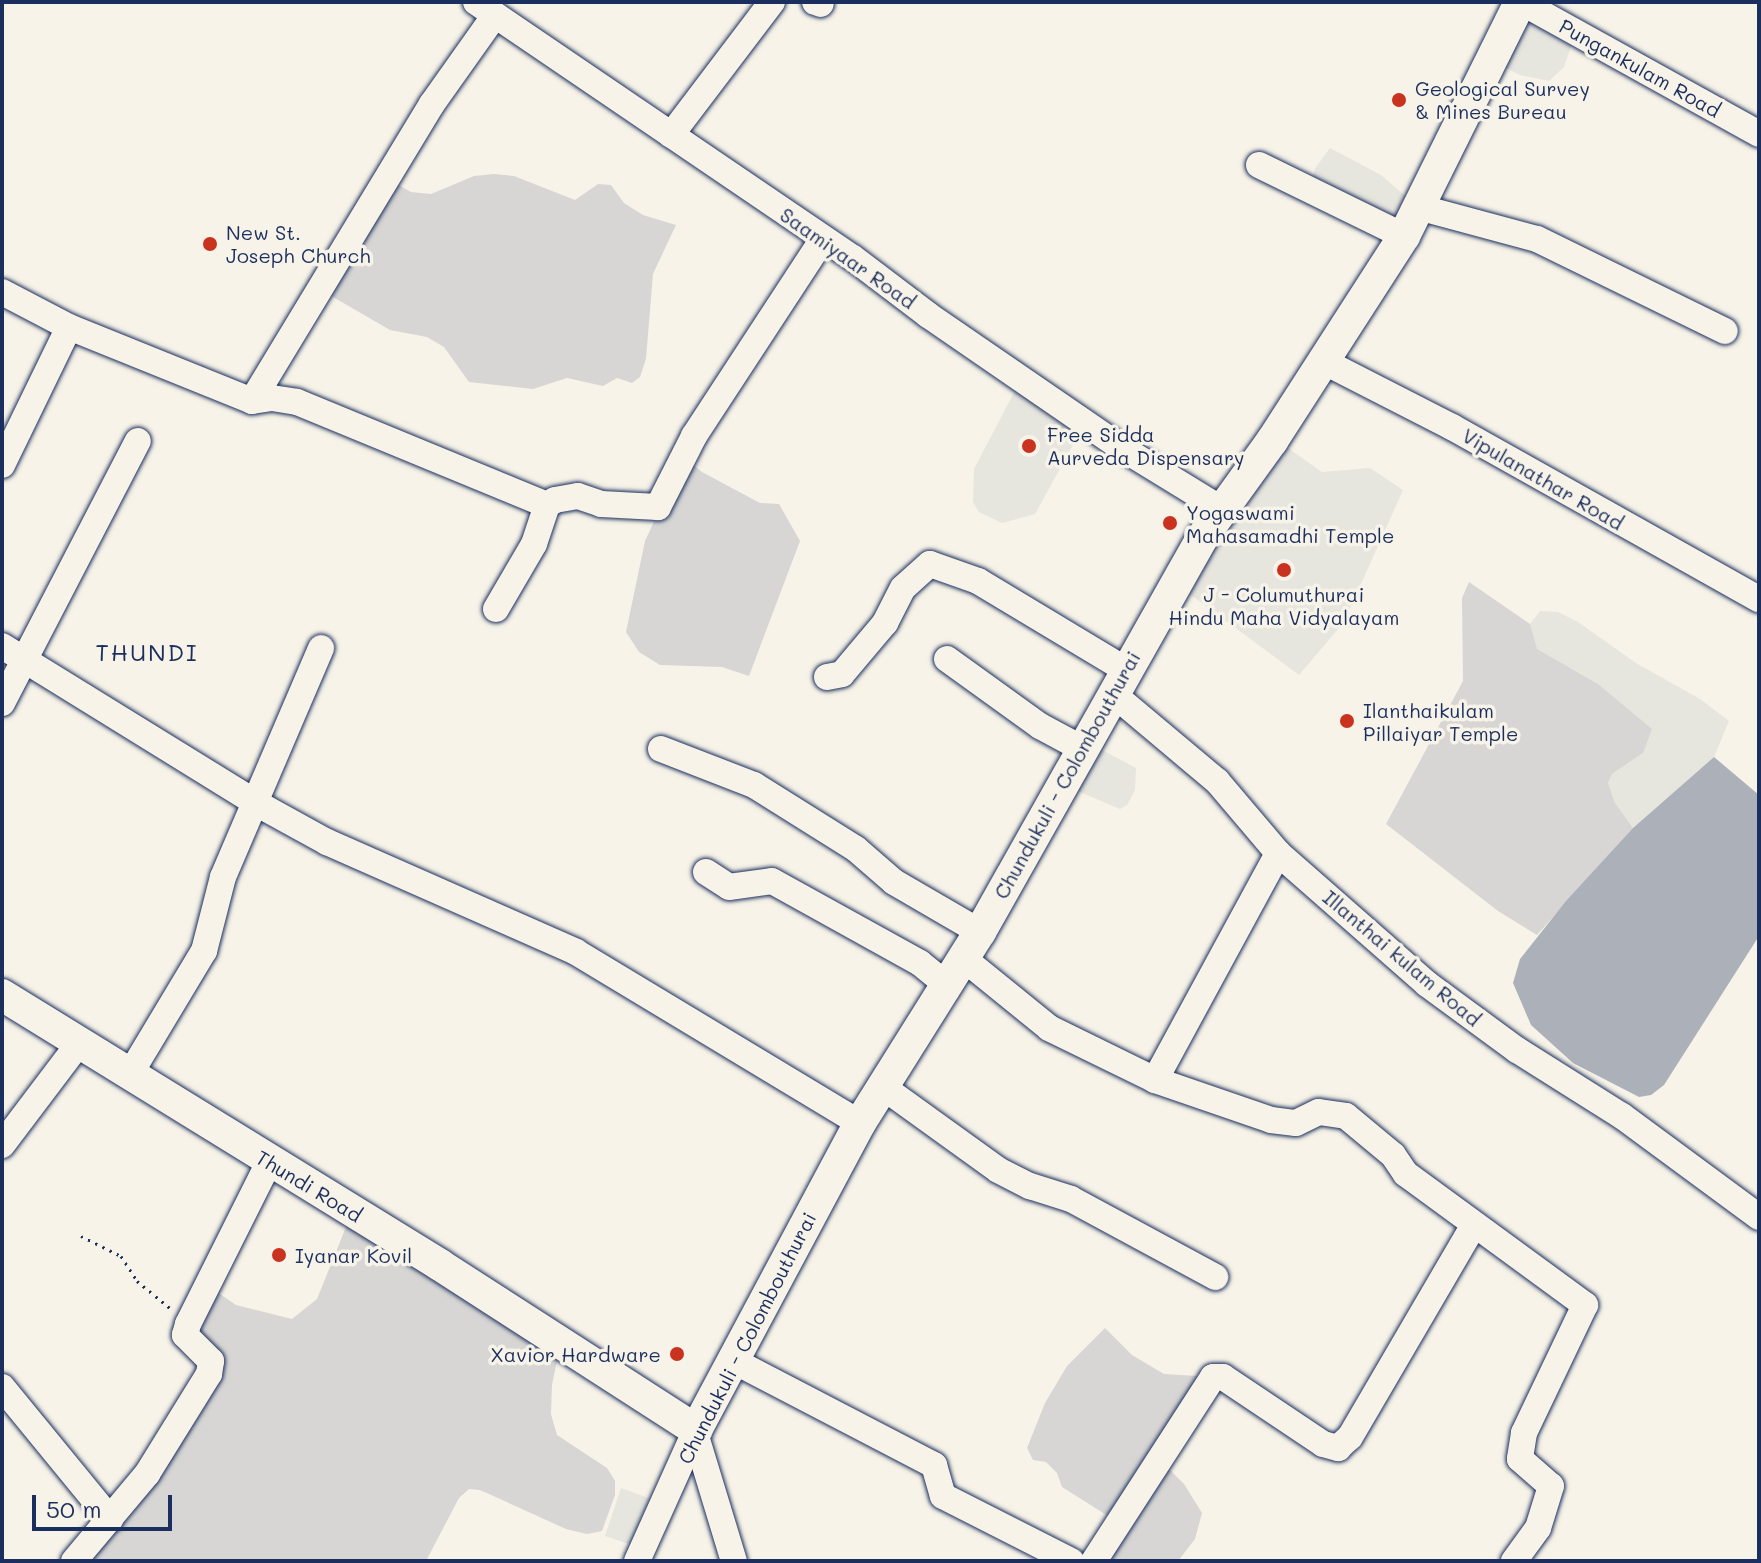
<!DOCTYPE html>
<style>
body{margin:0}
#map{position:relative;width:1761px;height:1563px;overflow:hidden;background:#f7f3e8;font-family:Mali,sans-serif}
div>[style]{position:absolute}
.built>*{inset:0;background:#e6e5de}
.green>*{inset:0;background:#d7d6d4}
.water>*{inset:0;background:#acb0b9}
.path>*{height:3px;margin-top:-1.5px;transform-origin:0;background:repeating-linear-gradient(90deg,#1b2f5e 0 2px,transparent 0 8px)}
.roads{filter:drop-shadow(0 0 2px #1b2f5e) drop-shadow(0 0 2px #1b2f5e)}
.minor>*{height:26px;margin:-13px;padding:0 13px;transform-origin:13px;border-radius:13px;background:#f7f3e8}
.major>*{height:32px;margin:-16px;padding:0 16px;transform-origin:16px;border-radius:16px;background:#f7f3e8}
.dots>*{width:22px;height:22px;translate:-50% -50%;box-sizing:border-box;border:4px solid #f7f3e8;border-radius:50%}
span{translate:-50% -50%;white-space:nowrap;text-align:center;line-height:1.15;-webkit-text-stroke:7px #f7f3e8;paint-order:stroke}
.street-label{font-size:20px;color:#1b2f5e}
.poi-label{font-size:20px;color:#1b2f5e}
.left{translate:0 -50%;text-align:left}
.right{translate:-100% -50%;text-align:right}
.quarter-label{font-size:24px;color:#1b2f5e;letter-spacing:2px}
.frame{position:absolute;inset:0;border:4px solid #1b2f5e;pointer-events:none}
.scale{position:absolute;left:32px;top:1495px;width:140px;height:36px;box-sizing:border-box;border:4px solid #1b2f5e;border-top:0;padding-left:10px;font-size:24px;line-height:28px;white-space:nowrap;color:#1b2f5e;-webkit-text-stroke:6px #f7f3e8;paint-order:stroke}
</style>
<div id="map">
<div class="built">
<i style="clip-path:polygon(1520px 2px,1576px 32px,1564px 67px,1549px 81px,1520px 75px,1492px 61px)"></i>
<i style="clip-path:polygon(1330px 148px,1381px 175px,1418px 207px,1404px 236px,1308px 189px,1316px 167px)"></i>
<i style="clip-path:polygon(1021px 379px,1085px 423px,1035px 514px,1002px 523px,979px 512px,973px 502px,974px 469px)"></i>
<i style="clip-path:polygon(1282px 444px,1322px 472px,1370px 468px,1403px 490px,1344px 622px,1299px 675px,1187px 592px)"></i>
<i style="clip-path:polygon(1540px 611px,1558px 612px,1578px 622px,1636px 663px,1700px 699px,1729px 721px,1714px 757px,1633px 828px,1615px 803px,1608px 783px,1612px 774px,1643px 753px,1617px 700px,1598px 684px,1536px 649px,1530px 624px)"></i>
<i style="clip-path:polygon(1085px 741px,1136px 768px,1135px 790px,1127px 805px,1120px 809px,1061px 784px)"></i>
<i style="clip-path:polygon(621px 1488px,654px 1500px,638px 1547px,605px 1536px)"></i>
</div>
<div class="green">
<i style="clip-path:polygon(494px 174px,514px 176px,575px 200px,598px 184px,611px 185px,624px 203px,643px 215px,676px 225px,653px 274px,646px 359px,640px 377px,632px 383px,617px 378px,603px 386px,567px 378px,533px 389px,469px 382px,444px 347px,427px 337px,390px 330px,321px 290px,388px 179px,411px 192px,431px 194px,474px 176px)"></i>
<i style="clip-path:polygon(684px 457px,702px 472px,760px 503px,779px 504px,800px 541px,749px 676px,722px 667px,660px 665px,639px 652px,626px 632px,645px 541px)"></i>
<i style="clip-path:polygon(1469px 582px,1530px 624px,1537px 649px,1598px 684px,1652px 729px,1643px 753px,1612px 774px,1608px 783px,1615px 803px,1633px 828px,1537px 935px,1498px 911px,1386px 824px,1463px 681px,1462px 598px)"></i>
<i style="clip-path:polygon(352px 1212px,561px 1342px,552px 1385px,551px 1414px,557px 1435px,607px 1468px,615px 1481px,615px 1495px,602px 1531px,587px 1534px,566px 1529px,480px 1490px,469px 1489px,459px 1498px,426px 1561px,74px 1561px,209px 1374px,185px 1335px,208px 1286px,236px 1305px,292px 1319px,317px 1299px)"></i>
<i style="clip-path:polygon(1105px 1328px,1132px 1355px,1164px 1374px,1213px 1377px,1156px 1464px,1171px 1471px,1184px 1484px,1202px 1513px,1195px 1539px,1178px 1561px,1094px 1561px,1116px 1521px,1062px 1487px,1057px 1473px,1046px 1462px,1033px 1460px,1027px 1448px,1045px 1403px,1067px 1366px)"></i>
</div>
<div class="water">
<i style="clip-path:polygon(1714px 757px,1759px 795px,1759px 936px,1664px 1085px,1651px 1095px,1639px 1097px,1573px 1063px,1531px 1025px,1513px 983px,1520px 959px,1566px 901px,1633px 828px)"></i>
</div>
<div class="path">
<i style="left:81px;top:1236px;width:45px;rotate:26.6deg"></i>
<i style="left:121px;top:1256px;width:30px;rotate:57deg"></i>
<i style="left:137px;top:1281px;width:43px;rotate:39.3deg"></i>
</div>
<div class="roads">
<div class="minor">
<i style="left:476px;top:2px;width:456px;rotate:34.2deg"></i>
<i style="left:853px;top:258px;width:94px;rotate:37.2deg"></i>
<i style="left:928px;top:315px;width:233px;rotate:34.5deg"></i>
<i style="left:1120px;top:447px;width:119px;rotate:31.5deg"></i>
<i style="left:815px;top:2px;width:6px;rotate:18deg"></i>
<i style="left:1521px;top:2px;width:272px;rotate:29deg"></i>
<i style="left:671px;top:135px;width:167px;rotate:-52.8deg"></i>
<i style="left:1259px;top:165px;width:161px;rotate:26.1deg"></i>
<i style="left:1418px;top:207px;width:123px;rotate:15.1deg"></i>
<i style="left:1537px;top:239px;width:209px;rotate:26.1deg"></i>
<i style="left:2px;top:292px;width:76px;rotate:27.6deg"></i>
<i style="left:69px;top:327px;width:197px;rotate:22deg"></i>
<i style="left:252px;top:401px;width:347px;rotate:-58.8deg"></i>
<i style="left:432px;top:104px;width:109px;rotate:-54.7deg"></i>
<i style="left:1325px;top:362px;width:143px;rotate:27.1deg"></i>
<i style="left:1452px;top:427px;width:352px;rotate:29.3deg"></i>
<i style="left:252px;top:401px;width:20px;rotate:-9deg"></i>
<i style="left:272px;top:398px;width:25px;rotate:9deg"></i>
<i style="left:297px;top:402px;width:270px;rotate:22.4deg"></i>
<i style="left:2px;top:465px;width:153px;rotate:-64.1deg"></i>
<i style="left:496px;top:609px;width:75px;rotate:-59.7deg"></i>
<i style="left:534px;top:544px;width:41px;rotate:-71.6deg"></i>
<i style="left:547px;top:505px;width:9px;rotate:-32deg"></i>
<i style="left:555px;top:500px;width:23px;rotate:-10deg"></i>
<i style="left:578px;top:496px;width:24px;rotate:19deg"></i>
<i style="left:601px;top:504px;width:57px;rotate:3deg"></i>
<i style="left:658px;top:507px;width:80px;rotate:-63.1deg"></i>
<i style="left:694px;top:436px;width:235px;rotate:-56.8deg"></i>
<i style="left:2px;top:646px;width:299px;rotate:31.7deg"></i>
<i style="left:256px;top:803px;width:81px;rotate:28.8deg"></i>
<i style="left:327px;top:842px;width:272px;rotate:23.8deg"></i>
<i style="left:576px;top:952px;width:332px;rotate:31.1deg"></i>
<i style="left:947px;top:659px;width:115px;rotate:35.8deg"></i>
<i style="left:1040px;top:726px;width:47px;rotate:28.2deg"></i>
<i style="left:827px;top:677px;width:15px;rotate:-11deg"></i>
<i style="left:842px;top:674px;width:67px;rotate:-49.9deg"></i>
<i style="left:885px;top:623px;width:39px;rotate:-63deg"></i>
<i style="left:903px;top:588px;width:36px;rotate:-42deg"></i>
<i style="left:930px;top:564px;width:51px;rotate:19.5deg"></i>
<i style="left:978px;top:581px;width:173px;rotate:31deg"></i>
<i style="left:1112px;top:693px;width:137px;rotate:40deg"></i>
<i style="left:1217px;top:781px;width:94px;rotate:49.7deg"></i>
<i style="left:1278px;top:853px;width:198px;rotate:41.3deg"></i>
<i style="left:1427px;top:984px;width:112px;rotate:36.3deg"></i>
<i style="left:1517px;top:1050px;width:124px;rotate:32.2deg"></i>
<i style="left:1622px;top:1116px;width:170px;rotate:36.4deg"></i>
<i style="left:2px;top:703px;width:295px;rotate:-62.6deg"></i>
<i style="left:661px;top:749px;width:100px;rotate:21.2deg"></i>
<i style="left:754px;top:785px;width:120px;rotate:32.1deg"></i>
<i style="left:856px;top:849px;width:50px;rotate:41deg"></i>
<i style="left:894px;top:882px;width:99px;rotate:30.2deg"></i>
<i style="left:706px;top:872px;width:27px;rotate:33deg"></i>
<i style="left:729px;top:887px;width:43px;rotate:-7.9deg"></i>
<i style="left:772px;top:881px;width:169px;rotate:29deg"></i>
<i style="left:920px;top:963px;width:35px;rotate:39deg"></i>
<i style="left:963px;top:958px;width:111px;rotate:39.1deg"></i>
<i style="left:1049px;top:1028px;width:118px;rotate:26.1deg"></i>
<i style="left:1155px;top:1080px;width:123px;rotate:19deg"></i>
<i style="left:1271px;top:1120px;width:25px;rotate:7deg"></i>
<i style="left:1296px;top:1123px;width:25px;rotate:-26deg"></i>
<i style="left:1319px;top:1112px;width:27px;rotate:8deg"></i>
<i style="left:1346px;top:1116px;width:61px;rotate:39.7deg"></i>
<i style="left:1393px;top:1155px;width:23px;rotate:56deg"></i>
<i style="left:1406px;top:1174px;width:222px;rotate:36.2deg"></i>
<i style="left:1585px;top:1305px;width:142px;rotate:115.5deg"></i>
<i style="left:1524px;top:1433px;width:26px;rotate:99deg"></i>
<i style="left:1520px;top:1459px;width:41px;rotate:41.1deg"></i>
<i style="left:1551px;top:1486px;width:44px;rotate:107.2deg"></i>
<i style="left:1538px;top:1528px;width:41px;rotate:126deg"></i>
<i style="left:130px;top:1074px;width:144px;rotate:-59deg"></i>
<i style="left:204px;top:951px;width:76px;rotate:-75.6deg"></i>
<i style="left:223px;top:877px;width:249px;rotate:-66.8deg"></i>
<i style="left:1155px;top:1080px;width:258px;rotate:-61.5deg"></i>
<i style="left:883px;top:1087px;width:142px;rotate:35.8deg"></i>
<i style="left:998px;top:1170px;width:36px;rotate:27deg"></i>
<i style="left:1030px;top:1186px;width:43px;rotate:17.6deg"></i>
<i style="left:1071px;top:1199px;width:164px;rotate:28.4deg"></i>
<i style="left:2px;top:1145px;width:129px;rotate:-52.9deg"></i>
<i style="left:732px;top:1360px;width:228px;rotate:27.5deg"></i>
<i style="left:934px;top:1465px;width:32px;rotate:74deg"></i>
<i style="left:943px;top:1496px;width:144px;rotate:26.9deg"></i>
<i style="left:2px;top:1387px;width:171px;rotate:50.7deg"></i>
<i style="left:695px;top:1433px;width:134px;rotate:73.1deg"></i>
<i style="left:74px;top:1561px;width:114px;rotate:-50deg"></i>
<i style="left:147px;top:1474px;width:118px;rotate:-58.2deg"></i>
<i style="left:209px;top:1374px;width:13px;rotate:-81deg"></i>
<i style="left:211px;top:1361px;width:37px;rotate:-135deg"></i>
<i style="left:185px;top:1335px;width:11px;rotate:-75deg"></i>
<i style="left:188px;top:1324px;width:181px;rotate:-63.4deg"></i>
<i style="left:637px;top:1561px;width:144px;rotate:-65.8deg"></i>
<i style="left:1094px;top:1561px;width:219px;rotate:-57.1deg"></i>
<i style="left:1213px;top:1377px;width:10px"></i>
<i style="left:1223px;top:1377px;width:120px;rotate:33.8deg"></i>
<i style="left:1323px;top:1444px;width:16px;rotate:15deg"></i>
<i style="left:1338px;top:1448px;width:16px;rotate:-43deg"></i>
<i style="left:1350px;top:1437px;width:246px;rotate:-59.7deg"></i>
</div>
<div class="major">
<i style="left:2px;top:995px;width:515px;rotate:31.65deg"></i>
<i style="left:440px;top:1265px;width:305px;rotate:32.8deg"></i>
<i style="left:696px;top:1430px;width:348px;rotate:-61.9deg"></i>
<i style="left:860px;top:1123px;width:226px;rotate:-57.9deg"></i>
<i style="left:980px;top:932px;width:452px;rotate:-60.6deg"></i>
<i style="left:1202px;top:538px;width:120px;rotate:-54.2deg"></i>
<i style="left:1272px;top:441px;width:244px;rotate:-57.2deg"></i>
<i style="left:1404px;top:236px;width:261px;rotate:-63.6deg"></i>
</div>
</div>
<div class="dots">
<i style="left:1399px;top:100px;background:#c8321e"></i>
<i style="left:210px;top:244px;background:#c8321e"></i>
<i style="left:1029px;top:446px;background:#c8321e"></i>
<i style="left:1170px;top:523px;background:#c8321e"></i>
<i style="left:1284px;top:570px;background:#c8321e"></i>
<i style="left:1347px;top:721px;background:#c8321e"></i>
<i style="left:279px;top:1255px;background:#c8321e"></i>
<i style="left:677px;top:1354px;background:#c8321e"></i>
</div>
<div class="street-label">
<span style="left:1640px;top:68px;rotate:29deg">Pungankulam Road</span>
<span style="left:848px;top:258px;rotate:35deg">Saamiyaar Road</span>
<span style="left:1543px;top:479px;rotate:30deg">Vipulanathar Road</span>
<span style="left:1067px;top:775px;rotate:-61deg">Chundukuli - Colombouthurai</span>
<span style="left:1402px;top:958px;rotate:40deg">Illanthai kulam Road</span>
<span style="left:309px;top:1186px;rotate:31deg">Thundi Road</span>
<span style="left:747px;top:1338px;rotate:-63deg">Chundukuli - Colombouthurai</span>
</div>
<div class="poi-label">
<span class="left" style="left:1415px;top:100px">Geological Survey<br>&amp; Mines Bureau</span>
<span class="left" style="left:226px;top:244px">New St.<br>Joseph Church</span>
<span class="left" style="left:1047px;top:446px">Free Sidda<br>Aurveda Dispensary</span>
<span class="left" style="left:1186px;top:524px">Yogaswami<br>Mahasamadhi Temple</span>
<span style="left:1284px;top:606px">J - Columuthurai<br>Hindu Maha Vidyalayam</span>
<span class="left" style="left:1363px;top:722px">Ilanthaikulam<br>Pillaiyar Temple</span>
<span class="left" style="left:295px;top:1255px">Iyanar Kovil</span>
<span class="right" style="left:661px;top:1354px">Xavior Hardware</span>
</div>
<div class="quarter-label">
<span style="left:147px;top:652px">THUNDI</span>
</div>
<div class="frame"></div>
<div class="scale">50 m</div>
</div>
